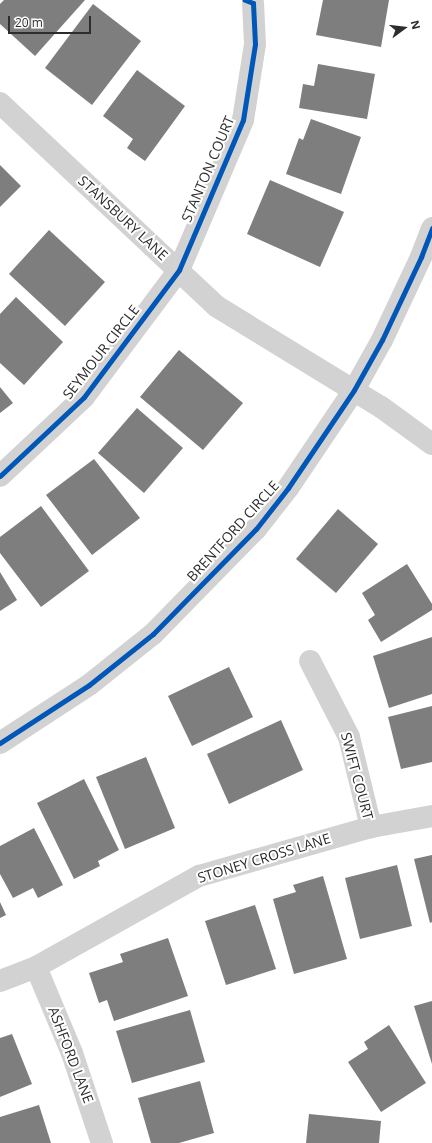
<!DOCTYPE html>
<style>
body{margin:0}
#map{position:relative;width:432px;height:1143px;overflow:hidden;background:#fff;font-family:"Open Sans",sans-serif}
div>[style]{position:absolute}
.building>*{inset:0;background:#7e7e7e}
.minor>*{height:22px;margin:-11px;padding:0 11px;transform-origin:11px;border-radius:11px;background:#d2d2d2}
.cycleway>*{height:5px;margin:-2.5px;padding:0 2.5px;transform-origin:2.5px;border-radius:2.5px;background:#0057b8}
span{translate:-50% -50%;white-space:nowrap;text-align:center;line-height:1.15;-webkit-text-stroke:4px #fff;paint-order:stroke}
.street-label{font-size:14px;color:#2d2d2d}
.north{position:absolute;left:384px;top:8px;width:40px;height:40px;-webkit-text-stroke:3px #fff;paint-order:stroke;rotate:75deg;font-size:11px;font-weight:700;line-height:16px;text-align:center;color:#2d2d2d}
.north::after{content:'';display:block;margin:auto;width:14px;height:18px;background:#2d2d2d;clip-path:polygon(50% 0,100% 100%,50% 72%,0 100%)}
.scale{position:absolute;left:8px;top:16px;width:83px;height:18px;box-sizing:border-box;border:2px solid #2d2d2d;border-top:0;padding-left:5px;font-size:12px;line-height:14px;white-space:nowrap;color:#2d2d2d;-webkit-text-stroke:3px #fff;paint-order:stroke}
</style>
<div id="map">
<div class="building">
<i style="clip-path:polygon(4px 0,85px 0,35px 56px,0 24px,0 4px)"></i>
<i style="clip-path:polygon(323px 0,389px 0,381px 47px,316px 35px)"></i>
<i style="clip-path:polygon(93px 4px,141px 41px,92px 105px,45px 68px)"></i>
<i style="clip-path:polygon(318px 64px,375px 74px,367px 119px,299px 108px,303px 84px,314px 86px)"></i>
<i style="clip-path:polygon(137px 70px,185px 106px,145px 161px,127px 148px,133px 139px,103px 116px)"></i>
<i style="clip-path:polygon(311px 119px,361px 137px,341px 194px,286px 174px,299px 138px,303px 140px)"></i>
<i style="clip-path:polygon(0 165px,21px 186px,0 207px)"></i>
<i style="clip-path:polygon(270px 180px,344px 212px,320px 267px,247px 234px)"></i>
<i style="clip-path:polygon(49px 230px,105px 282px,65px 326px,9px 274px)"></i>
<i style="clip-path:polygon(16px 297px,63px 342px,24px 385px,0 363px,0 314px)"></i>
<i style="clip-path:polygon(179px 350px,243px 403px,203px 450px,140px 397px)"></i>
<i style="clip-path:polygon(0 387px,13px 403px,0 413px)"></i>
<i style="clip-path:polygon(137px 408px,183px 448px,144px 493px,98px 453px)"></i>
<i style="clip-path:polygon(94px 459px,140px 518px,92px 555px,46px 495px)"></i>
<i style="clip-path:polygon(41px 506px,89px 571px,41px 607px,0 553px,0 537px)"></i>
<i style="clip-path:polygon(338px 509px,378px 544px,336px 593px,296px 559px)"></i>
<i style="clip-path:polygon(407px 564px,432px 604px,432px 610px,381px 642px,368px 620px,375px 615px,362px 593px)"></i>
<i style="clip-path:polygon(0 572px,17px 600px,0 611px)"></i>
<i style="clip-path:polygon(432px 637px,432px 694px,389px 708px,373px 656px)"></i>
<i style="clip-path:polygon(229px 667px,253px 717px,192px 746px,168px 696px)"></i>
<i style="clip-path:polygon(432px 706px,432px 762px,401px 769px,388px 717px)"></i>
<i style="clip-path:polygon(281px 720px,303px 770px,229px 804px,207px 754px)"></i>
<i style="clip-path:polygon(146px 757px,175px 828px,125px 849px,96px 777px)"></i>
<i style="clip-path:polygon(84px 779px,119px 850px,98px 861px,100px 866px,74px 879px,37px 803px)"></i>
<i style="clip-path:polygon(34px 828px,63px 885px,38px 898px,33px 888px,13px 898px,0 874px,0 846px)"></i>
<i style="clip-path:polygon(432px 855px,432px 922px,430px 923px,414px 859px)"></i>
<i style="clip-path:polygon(397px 865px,412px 926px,360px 939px,345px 878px)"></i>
<i style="clip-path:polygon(323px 876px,347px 959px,294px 974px,273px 899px,296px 892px,293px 885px)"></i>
<i style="clip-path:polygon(0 902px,6px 915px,0 918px)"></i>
<i style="clip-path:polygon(255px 905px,276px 969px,226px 985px,205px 921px)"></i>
<i style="clip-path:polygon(168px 938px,188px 996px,114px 1021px,107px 1000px,99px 1003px,89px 973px,123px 962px,120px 954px)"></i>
<i style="clip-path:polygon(432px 1001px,432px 1064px,414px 1006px)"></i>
<i style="clip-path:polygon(190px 1010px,205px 1062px,132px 1083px,116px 1031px)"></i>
<i style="clip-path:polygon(389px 1025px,426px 1083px,381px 1112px,348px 1062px,368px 1049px,364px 1042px)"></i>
<i style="clip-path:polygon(12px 1034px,32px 1084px,0 1097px,0 1038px)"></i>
<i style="clip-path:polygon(200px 1081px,214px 1133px,179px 1143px,151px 1143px,138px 1098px)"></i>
<i style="clip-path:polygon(39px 1105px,51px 1143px,0 1143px,0 1117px)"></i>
<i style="clip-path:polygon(309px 1114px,381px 1121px,379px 1143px,306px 1143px)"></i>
</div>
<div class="minor">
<i style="left:0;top:103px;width:296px;rotate:43.2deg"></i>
<i style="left:216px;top:306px;width:193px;rotate:31.5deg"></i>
<i style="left:381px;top:407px;width:63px;rotate:36deg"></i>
<i style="left:0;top:476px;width:115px;rotate:-43.2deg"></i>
<i style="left:84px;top:397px;width:159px;rotate:-53.2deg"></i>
<i style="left:179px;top:270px;width:163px;rotate:-66.9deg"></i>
<i style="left:243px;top:120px;width:77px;rotate:-81deg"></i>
<i style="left:255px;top:44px;width:41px;rotate:-92.8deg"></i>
<i style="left:310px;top:661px;width:85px;rotate:62.8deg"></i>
<i style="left:349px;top:737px;width:93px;rotate:76.3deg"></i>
<i style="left:0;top:743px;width:106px;rotate:-33.1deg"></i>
<i style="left:89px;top:685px;width:82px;rotate:-38.6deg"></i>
<i style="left:153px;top:634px;width:147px;rotate:-45.6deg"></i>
<i style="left:256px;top:529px;width:52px;rotate:-52deg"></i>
<i style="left:288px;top:488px;width:118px;rotate:-56deg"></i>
<i style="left:354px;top:390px;width:57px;rotate:-60.8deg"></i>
<i style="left:382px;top:340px;width:92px;rotate:-64.8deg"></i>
<i style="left:421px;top:257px;width:31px;rotate:-69deg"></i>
<i style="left:36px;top:967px;width:93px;rotate:67.3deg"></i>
<i style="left:72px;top:1053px;width:95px;rotate:71.6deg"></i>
<i style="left:0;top:981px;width:39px;rotate:-21deg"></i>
<i style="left:36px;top:967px;width:187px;rotate:-29.2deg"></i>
<i style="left:199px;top:876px;width:179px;rotate:-15.9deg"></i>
<i style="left:371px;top:827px;width:62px;rotate:-10.2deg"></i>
</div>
<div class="cycleway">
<i style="left:0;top:476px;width:115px;rotate:-43.2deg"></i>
<i style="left:84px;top:397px;width:159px;rotate:-53.2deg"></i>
<i style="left:179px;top:270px;width:163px;rotate:-66.9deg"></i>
<i style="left:243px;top:120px;width:77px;rotate:-81deg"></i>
<i style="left:255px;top:44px;width:41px;rotate:-92.8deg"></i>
<i style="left:253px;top:3px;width:9px;rotate:-159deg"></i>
<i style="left:0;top:743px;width:106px;rotate:-33.1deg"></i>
<i style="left:89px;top:685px;width:82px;rotate:-38.6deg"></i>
<i style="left:153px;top:634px;width:147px;rotate:-45.6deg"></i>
<i style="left:256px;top:529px;width:52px;rotate:-52deg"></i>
<i style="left:288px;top:488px;width:118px;rotate:-56deg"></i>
<i style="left:354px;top:390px;width:57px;rotate:-60.8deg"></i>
<i style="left:382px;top:340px;width:92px;rotate:-64.8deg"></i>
<i style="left:421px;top:257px;width:31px;rotate:-69deg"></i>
</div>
<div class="street-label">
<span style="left:208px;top:169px;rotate:-67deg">STANTON COURT</span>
<span style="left:123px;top:218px;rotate:43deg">STANSBURY LANE</span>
<span style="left:101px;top:352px;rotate:-52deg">SEYMOUR CIRCLE</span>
<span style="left:233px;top:531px;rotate:-48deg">BRENTFORD CIRCLE</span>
<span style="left:357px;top:776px;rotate:75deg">SWIFT COURT</span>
<span style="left:264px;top:858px;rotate:-17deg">STONEY CROSS LANE</span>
<span style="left:71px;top:1055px;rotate:69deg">ASHFORD LANE</span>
</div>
<div class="north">N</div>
<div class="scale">20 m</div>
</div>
